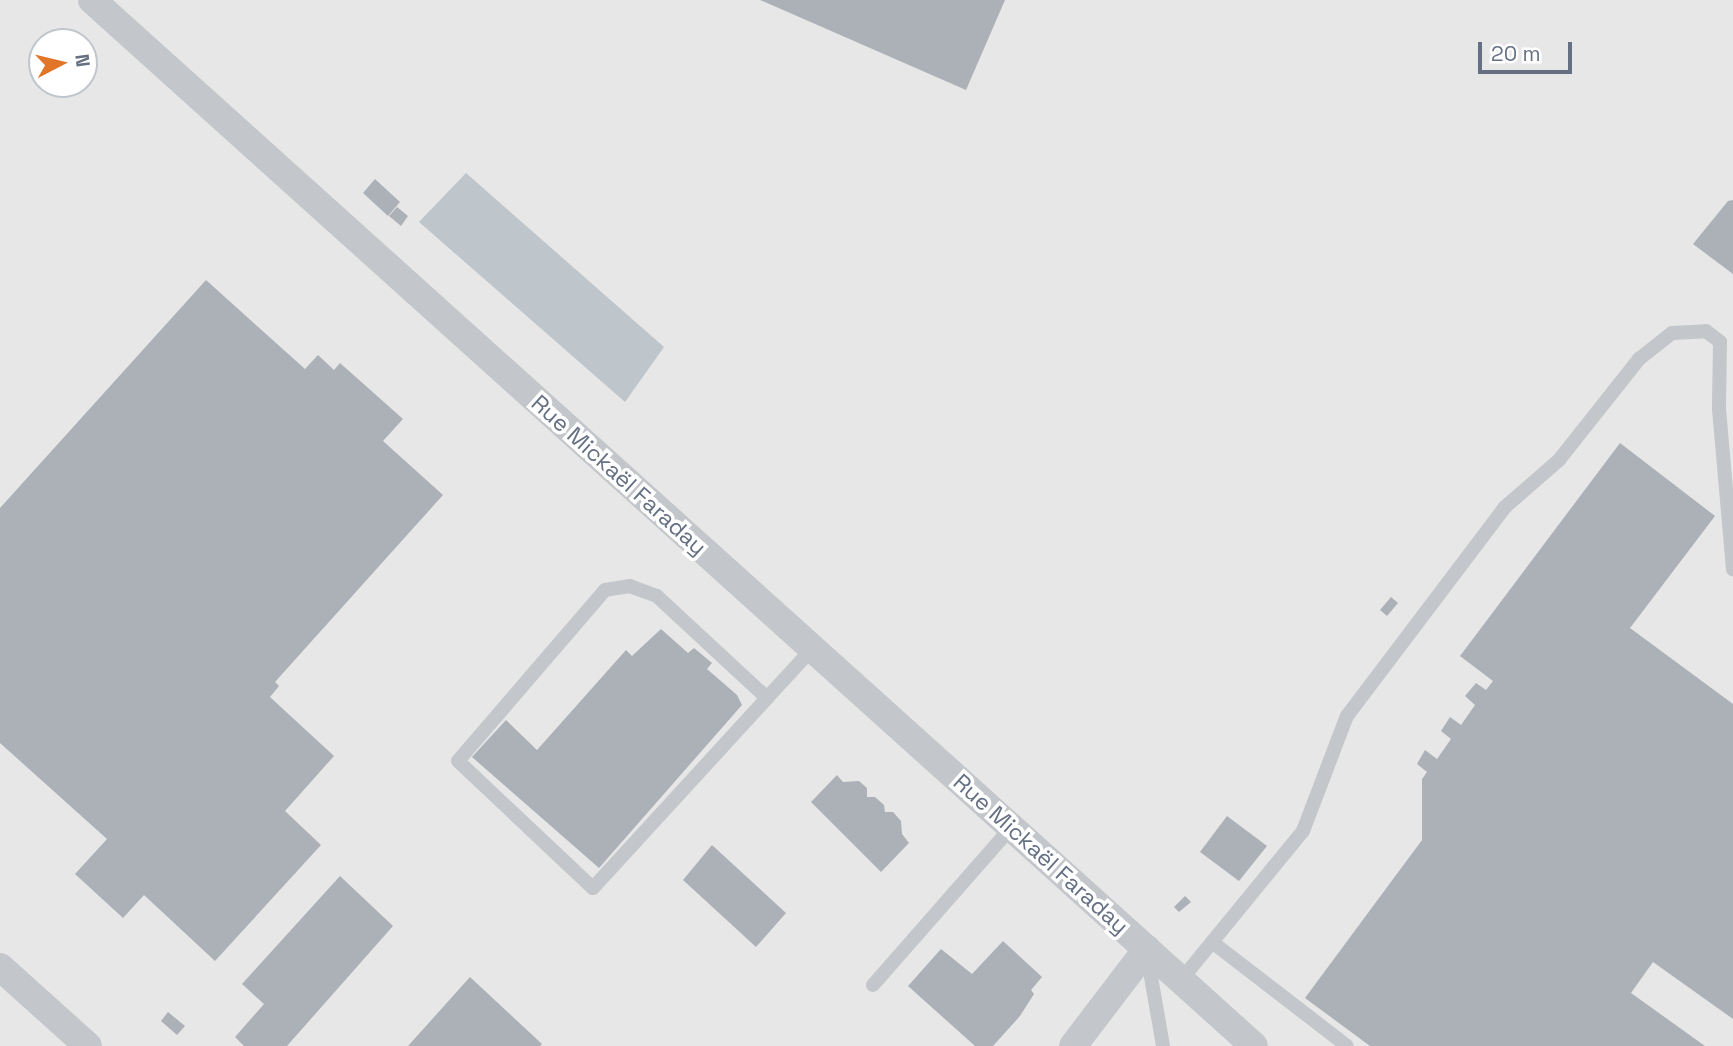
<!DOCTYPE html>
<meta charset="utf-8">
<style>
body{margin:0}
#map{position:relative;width:1733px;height:1046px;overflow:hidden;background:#f5f6f3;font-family:"Space Grotesk",sans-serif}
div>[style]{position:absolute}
.built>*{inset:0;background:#e6e7e6}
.water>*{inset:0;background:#bec6cc}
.building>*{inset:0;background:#acb1b8}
.lane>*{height:14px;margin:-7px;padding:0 7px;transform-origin:7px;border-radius:7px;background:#c3c6ca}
.street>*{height:28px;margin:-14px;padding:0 14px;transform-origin:14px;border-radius:14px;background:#c3c6ca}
span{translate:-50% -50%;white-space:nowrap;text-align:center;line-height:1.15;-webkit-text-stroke:7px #fff;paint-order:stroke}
.street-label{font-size:23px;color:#657083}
.north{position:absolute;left:28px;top:28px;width:70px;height:70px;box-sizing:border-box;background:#fff;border:2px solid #c1c6cd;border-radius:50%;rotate:83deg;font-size:19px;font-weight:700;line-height:28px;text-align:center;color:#657083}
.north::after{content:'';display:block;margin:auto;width:24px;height:32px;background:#e17528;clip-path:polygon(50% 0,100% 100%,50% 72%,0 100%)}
.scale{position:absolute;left:1478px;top:42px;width:94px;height:32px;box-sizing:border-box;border:4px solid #657083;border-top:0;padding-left:9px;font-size:21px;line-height:24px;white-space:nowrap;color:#657083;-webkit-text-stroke:5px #fff;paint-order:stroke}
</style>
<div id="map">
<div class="built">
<i style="clip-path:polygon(evenodd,0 0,1733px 0,1733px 1046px,0 1046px,0 0,42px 42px,84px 42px,84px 84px,42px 84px,42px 42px)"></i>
</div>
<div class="water">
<i style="clip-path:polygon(466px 173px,664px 347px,625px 402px,419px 222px)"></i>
</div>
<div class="building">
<i style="clip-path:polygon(760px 0,1005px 0,966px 90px)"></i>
<i style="clip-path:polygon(375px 179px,400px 202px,388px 216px,363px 193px)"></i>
<i style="clip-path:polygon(1733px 200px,1733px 274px,1693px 244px,1728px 201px)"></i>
<i style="clip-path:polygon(397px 207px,408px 216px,401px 226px,389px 216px)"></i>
<i style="clip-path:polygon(206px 280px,305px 369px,318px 355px,334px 370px,340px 363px,403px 419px,383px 441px,443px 495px,275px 682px,279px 686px,270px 697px,334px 756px,285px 811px,321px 845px,215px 961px,144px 895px,123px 918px,75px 874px,107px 839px,0 743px,0 508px)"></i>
<i style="clip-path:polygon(1620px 443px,1715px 516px,1630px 628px,1733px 704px,1733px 1019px,1653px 962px,1631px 993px,1705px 1046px,1370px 1046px,1305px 998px,1422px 840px,1422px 779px,1427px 772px,1417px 764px,1425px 750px,1437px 759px,1451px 739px,1441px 731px,1450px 717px,1461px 725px,1475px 705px,1465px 696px,1476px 683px,1486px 690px,1493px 681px,1460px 656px)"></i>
<i style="clip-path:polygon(1391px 597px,1398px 603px,1387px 616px,1380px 610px)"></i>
<i style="clip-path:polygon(661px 629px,688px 653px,694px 648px,712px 663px,707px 669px,737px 695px,742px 705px,599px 868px,472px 757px,506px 720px,537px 750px,626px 650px,632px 656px)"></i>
<i style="clip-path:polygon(837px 775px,843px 782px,859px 781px,867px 788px,867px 797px,875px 797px,884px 805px,885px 812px,893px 812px,901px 821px,902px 834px,909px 843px,881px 872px,811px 802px)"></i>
<i style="clip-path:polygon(1227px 816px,1267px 846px,1239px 881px,1200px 852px)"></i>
<i style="clip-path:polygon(712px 845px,786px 913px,756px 947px,683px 880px)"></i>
<i style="clip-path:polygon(340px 876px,393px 926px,287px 1046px,244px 1046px,235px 1037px,264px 1004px,242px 984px)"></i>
<i style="clip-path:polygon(1185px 896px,1191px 902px,1179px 912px,1174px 907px)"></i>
<i style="clip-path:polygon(1003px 941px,1042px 977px,1031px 990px,1034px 994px,1020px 1016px,993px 1046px,975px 1046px,908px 986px,941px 949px,972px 974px)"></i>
<i style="clip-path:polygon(470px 977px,542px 1044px,540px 1046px,408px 1046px)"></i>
<i style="clip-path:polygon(168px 1012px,185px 1026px,177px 1035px,161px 1021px)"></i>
</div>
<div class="lane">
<i style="left:767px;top:698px;width:150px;rotate:-137.2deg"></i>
<i style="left:657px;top:596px;width:29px;rotate:-160deg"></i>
<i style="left:630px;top:586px;width:25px;rotate:171deg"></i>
<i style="left:605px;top:590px;width:225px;rotate:130.7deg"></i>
<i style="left:458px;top:761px;width:185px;rotate:43.3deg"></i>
<i style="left:593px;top:888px;width:258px;rotate:-47.5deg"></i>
<i style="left:767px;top:698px;width:67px;rotate:-47.4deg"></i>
<i style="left:1212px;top:942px;width:170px;rotate:37.6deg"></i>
<i style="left:1147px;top:954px;width:93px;rotate:80.1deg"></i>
<i style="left:1181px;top:980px;width:193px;rotate:-50.7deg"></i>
<i style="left:1303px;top:831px;width:123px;rotate:-69.1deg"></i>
<i style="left:1347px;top:716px;width:262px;rotate:-52.9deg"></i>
<i style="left:1505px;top:507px;width:72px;rotate:-41deg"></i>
<i style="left:1559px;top:460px;width:129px;rotate:-51.6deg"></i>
<i style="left:1639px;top:359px;width:42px;rotate:-38.2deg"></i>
<i style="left:1672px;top:333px;width:34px;rotate:-3deg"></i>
<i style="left:1706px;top:331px;width:18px;rotate:38deg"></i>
<i style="left:1720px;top:342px;width:67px;rotate:90.9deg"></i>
<i style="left:1719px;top:409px;width:161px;rotate:85deg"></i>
<i style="left:873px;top:985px;width:210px;rotate:-48.7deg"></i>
</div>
<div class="street">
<i style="left:92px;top:0;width:1563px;rotate:41.99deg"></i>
<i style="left:0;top:967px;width:118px;rotate:41.9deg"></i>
<i style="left:1073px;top:1046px;width:122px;rotate:-52.7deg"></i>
</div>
<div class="street-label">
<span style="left:619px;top:475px;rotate:42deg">Rue Mickaël Faraday</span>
<span style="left:1041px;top:854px;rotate:42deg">Rue Mickaël Faraday</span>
</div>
<div class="north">N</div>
<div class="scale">20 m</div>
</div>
